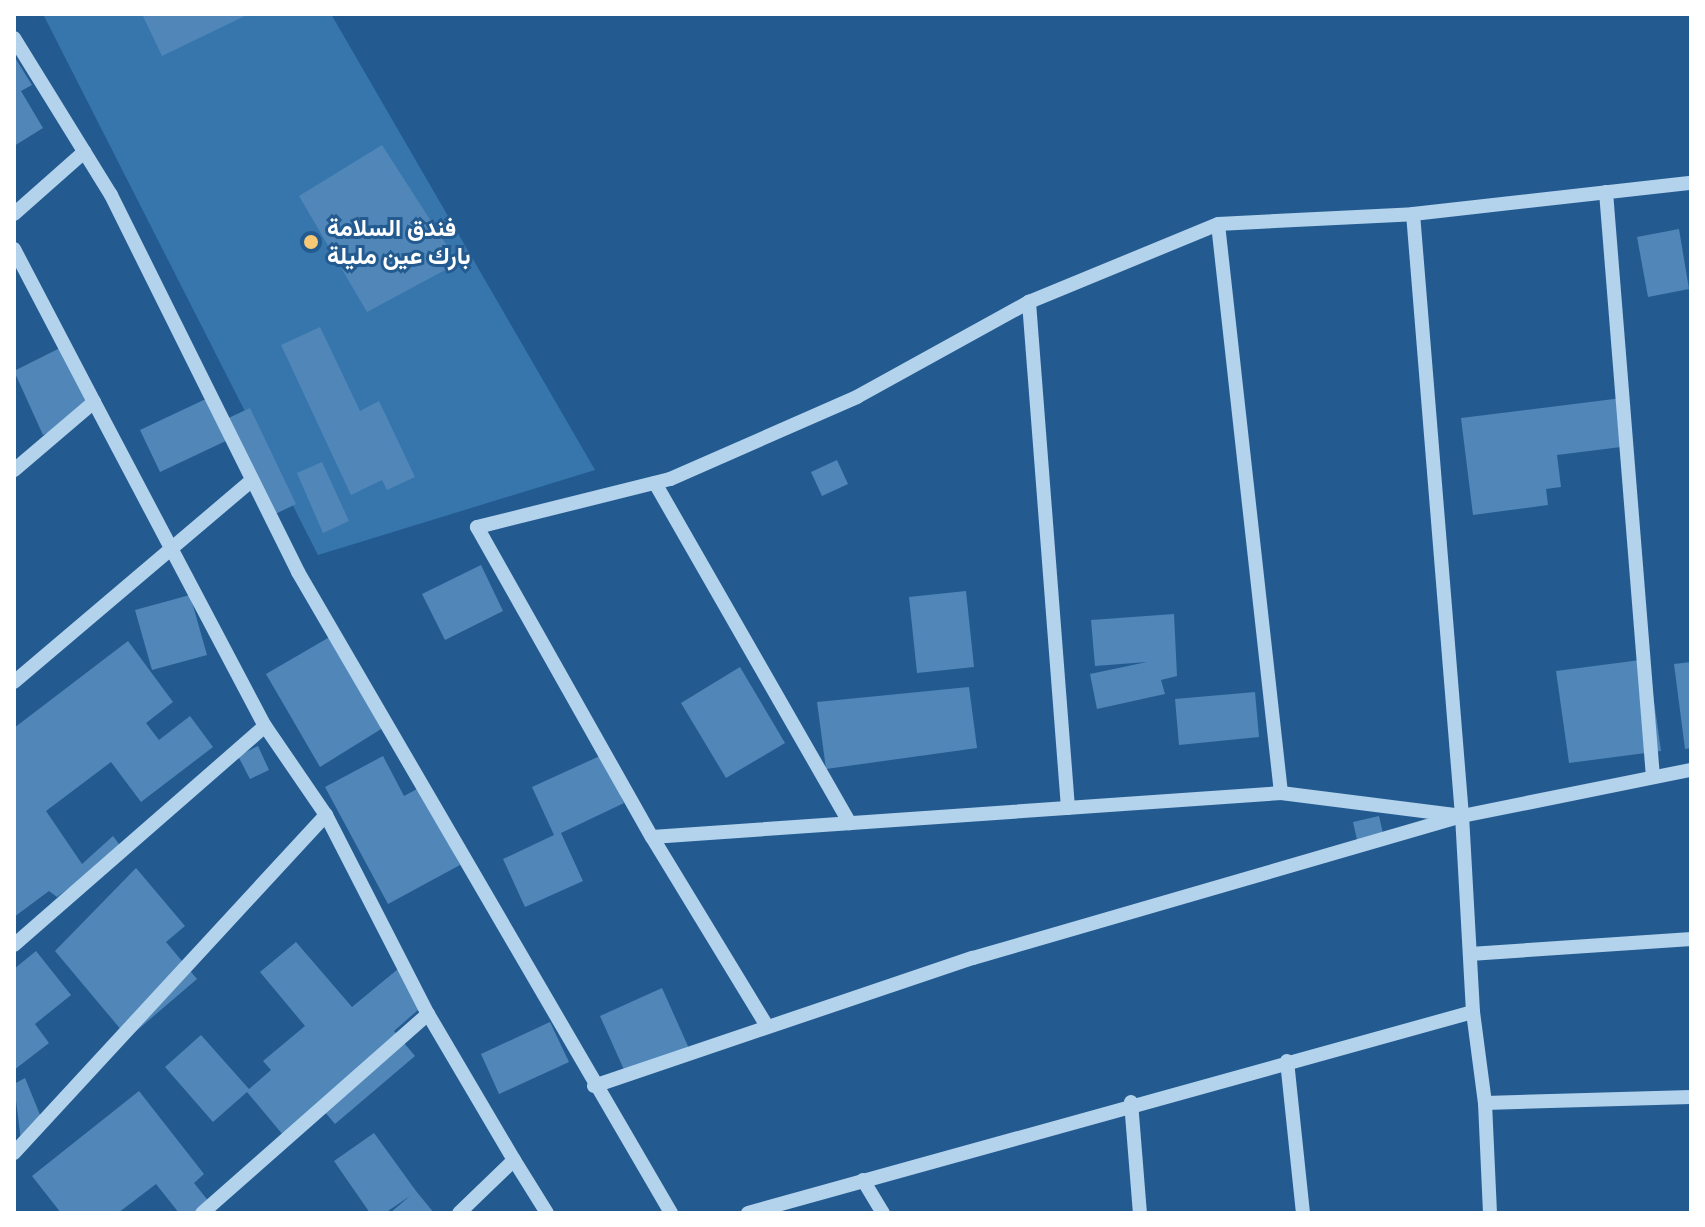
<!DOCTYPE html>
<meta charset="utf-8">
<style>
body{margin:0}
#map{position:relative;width:1705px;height:1227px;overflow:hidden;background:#235b90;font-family:Figtree,Vazirmatn,sans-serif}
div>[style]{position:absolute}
.green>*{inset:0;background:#3775ad}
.building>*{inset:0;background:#5087b8}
.minor>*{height:14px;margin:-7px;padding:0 7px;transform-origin:7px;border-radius:7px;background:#b3d2ec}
.dots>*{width:22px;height:22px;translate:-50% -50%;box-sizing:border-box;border:4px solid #235b90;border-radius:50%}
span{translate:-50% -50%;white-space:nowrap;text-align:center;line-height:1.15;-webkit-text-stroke:6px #235b90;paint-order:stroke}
.poi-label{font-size:24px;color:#fff;font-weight:700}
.left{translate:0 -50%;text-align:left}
.frame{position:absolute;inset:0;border:16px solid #fff;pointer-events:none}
</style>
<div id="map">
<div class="green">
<i style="clip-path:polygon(43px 14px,331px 14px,595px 470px,318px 555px)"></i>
</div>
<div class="building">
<i style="clip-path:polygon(142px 14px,249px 14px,162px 56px)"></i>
<i style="clip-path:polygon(14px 56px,32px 85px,21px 91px,43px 128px,14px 146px)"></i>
<i style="clip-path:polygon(382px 145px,458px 263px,367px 312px,299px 196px)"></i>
<i style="clip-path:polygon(1679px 229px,1689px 289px,1648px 297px,1637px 237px)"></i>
<i style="clip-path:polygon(320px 327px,360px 411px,379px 401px,415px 477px,387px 490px,382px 480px,351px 495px,281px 345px)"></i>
<i style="clip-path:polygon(60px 348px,91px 411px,43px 435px,14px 371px)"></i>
<i style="clip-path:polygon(210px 397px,222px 421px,250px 408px,296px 504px,267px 518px,230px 439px,160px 472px,140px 430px)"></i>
<i style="clip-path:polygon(1622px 398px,1629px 446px,1557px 455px,1561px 487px,1546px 489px,1548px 505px,1473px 515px,1461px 418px)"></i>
<i style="clip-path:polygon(837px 460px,848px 484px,822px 496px,811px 472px)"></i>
<i style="clip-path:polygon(322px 462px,349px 521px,323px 533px,297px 473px)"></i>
<i style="clip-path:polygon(481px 565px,503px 611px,445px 640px,422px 594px)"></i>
<i style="clip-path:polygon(966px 591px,974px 667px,917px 673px,909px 597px)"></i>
<i style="clip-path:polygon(190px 595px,207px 655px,152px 670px,135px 610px)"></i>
<i style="clip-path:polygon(1174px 614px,1177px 676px,1161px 680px,1165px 694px,1097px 709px,1090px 674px,1147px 662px,1095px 666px,1091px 620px)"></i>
<i style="clip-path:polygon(333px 635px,386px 726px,320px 767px,266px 674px)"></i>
<i style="clip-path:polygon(128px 641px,173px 702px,146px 723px,159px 740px,190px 716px,213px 747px,141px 802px,111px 762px,46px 811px,82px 864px,113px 836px,122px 848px,57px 897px,49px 891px,14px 917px,14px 728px)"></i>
<i style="clip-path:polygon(1648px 659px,1661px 751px,1569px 763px,1556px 671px)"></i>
<i style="clip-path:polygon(1691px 662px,1691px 748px,1685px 749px,1674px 664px)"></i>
<i style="clip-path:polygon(740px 667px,785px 743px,726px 778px,681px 703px)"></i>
<i style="clip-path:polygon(969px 687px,977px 748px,826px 769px,817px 702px)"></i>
<i style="clip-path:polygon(1255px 692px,1259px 737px,1179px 745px,1175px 699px)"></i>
<i style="clip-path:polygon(258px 746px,269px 770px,250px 779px,238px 756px)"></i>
<i style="clip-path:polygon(602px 755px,624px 803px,561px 833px,583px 881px,525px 907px,503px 859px,554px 835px,532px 787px)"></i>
<i style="clip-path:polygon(383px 756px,404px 796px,419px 788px,460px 865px,388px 904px,325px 787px)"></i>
<i style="clip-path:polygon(1379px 816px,1384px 838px,1358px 844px,1353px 822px)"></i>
<i style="clip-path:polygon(136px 868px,185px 926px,166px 942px,197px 979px,128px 1038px,55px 951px)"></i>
<i style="clip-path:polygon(296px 942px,352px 1007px,398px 969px,426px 1003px,394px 1031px,415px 1056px,335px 1124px,324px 1111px,288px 1141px,247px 1092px,213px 1122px,165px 1067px,201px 1035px,249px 1089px,271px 1070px,263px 1061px,305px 1026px,260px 972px)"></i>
<i style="clip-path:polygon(36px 951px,71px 995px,35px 1024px,49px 1043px,14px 1070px,14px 969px)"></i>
<i style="clip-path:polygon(662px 988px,691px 1053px,629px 1081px,600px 1016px)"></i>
<i style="clip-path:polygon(550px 1022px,569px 1062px,499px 1094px,481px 1054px)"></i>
<i style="clip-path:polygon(25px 1078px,45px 1127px,21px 1141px,14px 1084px)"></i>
<i style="clip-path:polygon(139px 1091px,204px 1174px,194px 1183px,210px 1203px,198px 1213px,179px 1213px,156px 1184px,118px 1213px,61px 1213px,32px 1176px)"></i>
<i style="clip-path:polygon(374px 1133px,416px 1191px,434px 1213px,390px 1213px,410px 1196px,385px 1213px,370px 1213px,334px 1161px)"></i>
</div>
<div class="minor">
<i style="left:14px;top:38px;width:185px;rotate:58.3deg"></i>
<i style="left:111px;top:195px;width:421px;rotate:63.6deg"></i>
<i style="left:298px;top:572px;width:742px;rotate:59.8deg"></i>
<i style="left:1606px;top:192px;width:587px;rotate:85.41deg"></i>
<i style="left:14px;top:214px;width:94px;rotate:-41.5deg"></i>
<i style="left:14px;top:249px;width:173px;rotate:62.4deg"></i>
<i style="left:94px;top:402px;width:105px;rotate:139.6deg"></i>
<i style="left:1029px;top:302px;width:204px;rotate:-22.4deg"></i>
<i style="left:94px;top:402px;width:366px;rotate:62.2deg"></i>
<i style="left:655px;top:483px;width:392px;rotate:60.2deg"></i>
<i style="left:14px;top:682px;width:312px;rotate:-40.3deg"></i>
<i style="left:1281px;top:793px;width:175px;rotate:7.2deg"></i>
<i style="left:1068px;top:808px;width:508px;rotate:-94.41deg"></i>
<i style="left:1029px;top:302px;width:196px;rotate:151.1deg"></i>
<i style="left:857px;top:397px;width:204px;rotate:156.3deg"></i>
<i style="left:670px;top:479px;width:199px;rotate:166deg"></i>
<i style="left:477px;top:527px;width:356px;rotate:60.6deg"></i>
<i style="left:652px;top:837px;width:631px;rotate:-4deg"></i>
<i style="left:1281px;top:793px;width:572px;rotate:-96.32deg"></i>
<i style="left:1218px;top:224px;width:195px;rotate:-2.9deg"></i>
<i style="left:1413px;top:214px;width:280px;rotate:-6.4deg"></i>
<i style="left:652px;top:837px;width:218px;rotate:58.7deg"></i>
<i style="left:14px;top:945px;width:333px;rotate:-41.1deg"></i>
<i style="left:265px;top:726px;width:108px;rotate:55.6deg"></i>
<i style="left:1470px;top:954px;width:222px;rotate:-3.9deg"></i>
<i style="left:1473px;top:1012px;width:92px;rotate:82.5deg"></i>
<i style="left:428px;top:1014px;width:169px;rotate:59.5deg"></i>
<i style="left:514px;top:1160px;width:76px;rotate:136.1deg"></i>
<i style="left:1287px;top:1061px;width:153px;rotate:84deg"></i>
<i style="left:594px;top:1086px;width:400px;rotate:-18.7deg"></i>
<i style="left:973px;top:958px;width:509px;rotate:-16.19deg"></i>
<i style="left:1462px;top:816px;width:604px;rotate:-94.65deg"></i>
<i style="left:1131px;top:1102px;width:111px;rotate:85.4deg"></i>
<i style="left:14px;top:1153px;width:460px;rotate:-47.3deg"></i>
<i style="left:326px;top:815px;width:224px;rotate:62.9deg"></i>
<i style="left:428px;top:1014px;width:301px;rotate:138.6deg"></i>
<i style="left:514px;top:1160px;width:62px;rotate:58.1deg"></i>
<i style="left:863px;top:1180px;width:39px;rotate:59deg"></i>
<i style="left:748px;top:1213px;width:752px;rotate:-15.5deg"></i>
<i style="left:1473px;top:1012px;width:196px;rotate:-93.2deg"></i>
<i style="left:1462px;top:816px;width:234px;rotate:-11.4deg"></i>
<i style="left:1490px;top:1213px;width:110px;rotate:-92.6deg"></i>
<i style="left:1485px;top:1103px;width:206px;rotate:-1.7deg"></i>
</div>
<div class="dots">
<i style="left:311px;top:242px;background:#f7c876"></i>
</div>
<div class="poi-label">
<span class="left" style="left:327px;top:242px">فندق السلامة<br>بارك عين مليلة</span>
</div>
<div class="frame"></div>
</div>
